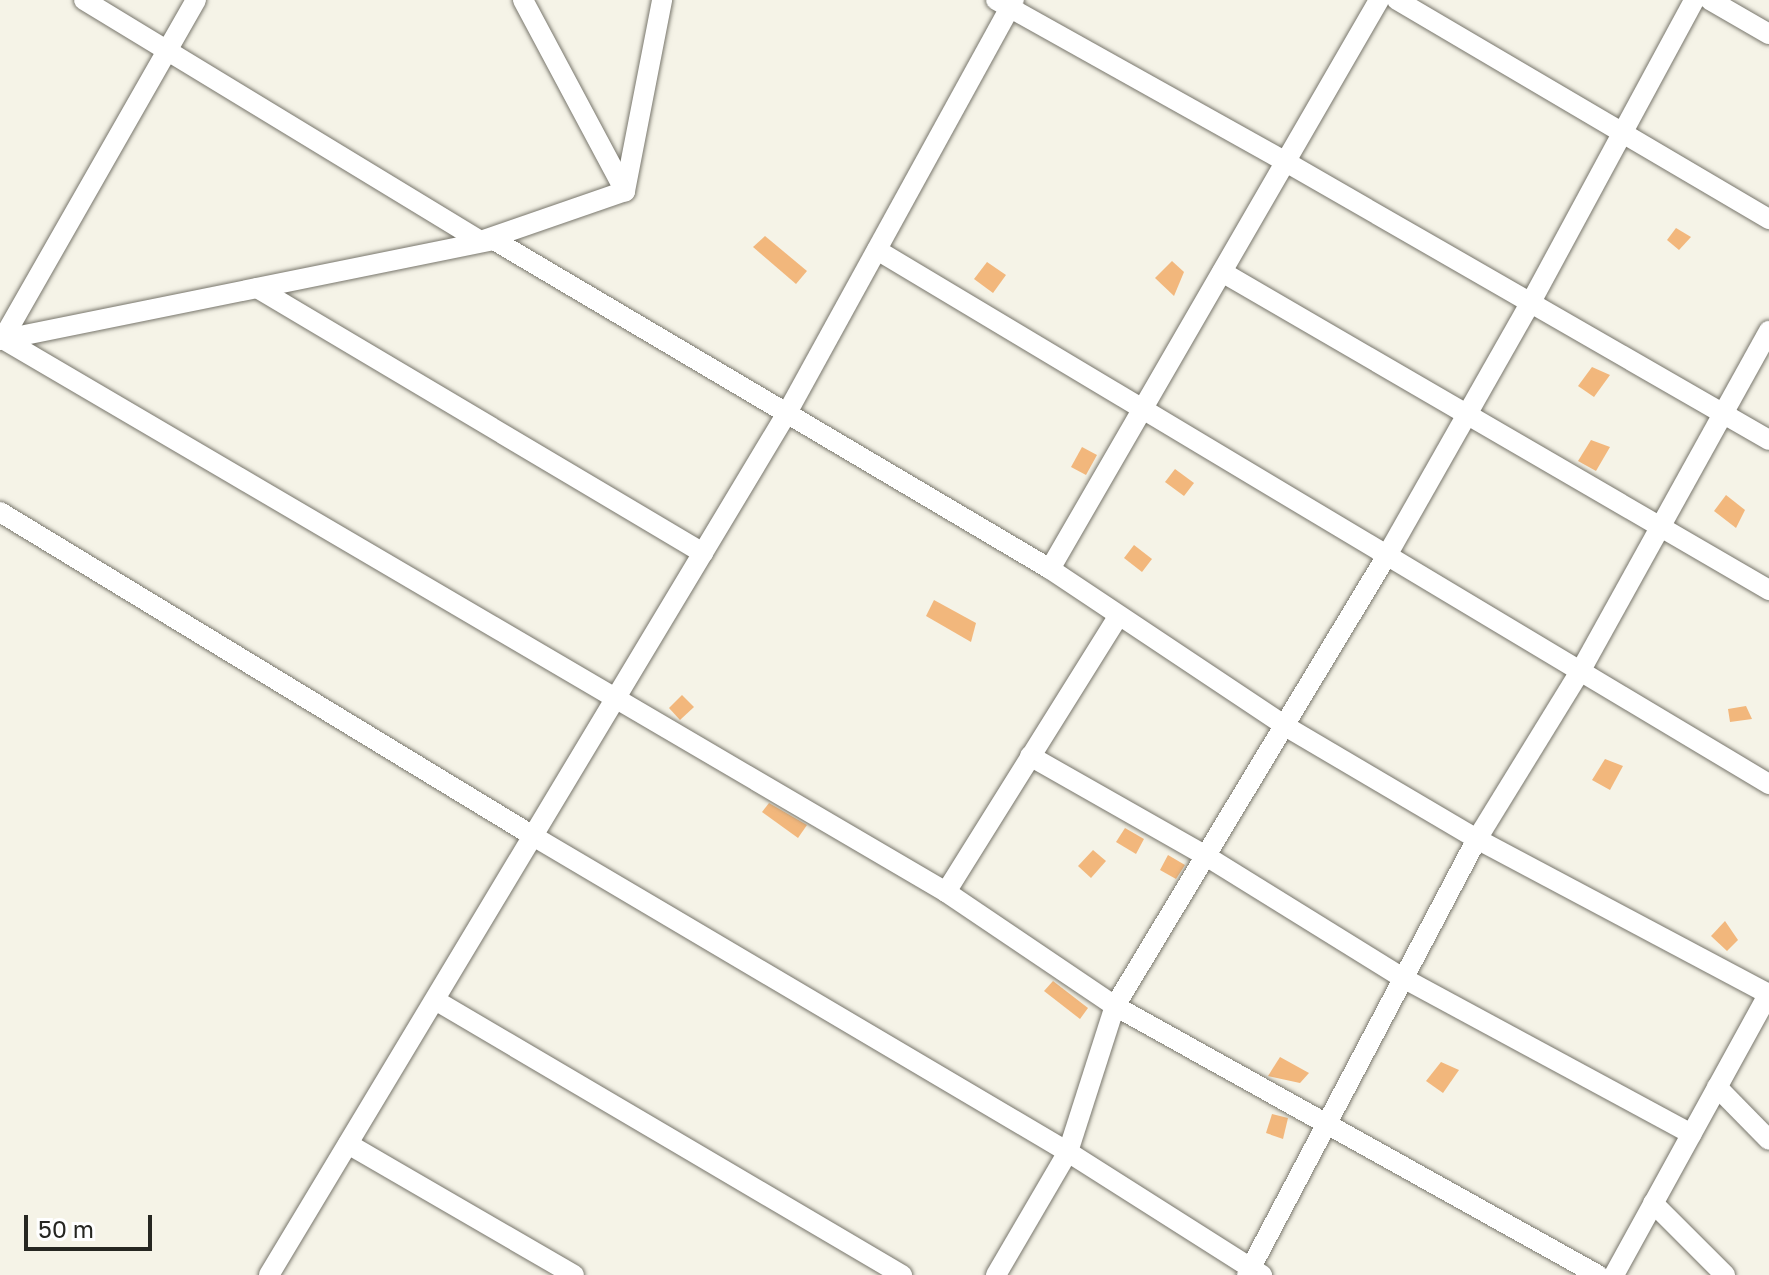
<!DOCTYPE html>
<style>
body{margin:0}
#map{position:relative;width:1769px;height:1275px;overflow:hidden;background:#f5f3e7;font-family:"Golos Text",sans-serif}
div>[style]{position:absolute}
.building>*{inset:0;background:#f2b77c}
.roads{filter:drop-shadow(0 0 2px #78766c) drop-shadow(0 0 2px #78766c)}
.minor>*{height:20px;margin:-10px;padding:0 10px;transform-origin:10px;border-radius:10px;background:#fff}
span{translate:-50% -50%;white-space:nowrap;text-align:center;line-height:1.15;-webkit-text-stroke:6px #fff;paint-order:stroke}
.scale{position:absolute;left:24px;top:1215px;width:128px;height:36px;box-sizing:border-box;border:4px solid #262621;border-top:0;padding-left:10px;font-size:24px;line-height:28px;white-space:nowrap;color:#262621;-webkit-text-stroke:6px #fff;paint-order:stroke}
</style>
<div id="map">
<div class="building">
<i style="clip-path:polygon(1676px 228px,1691px 237px,1679px 250px,1667px 240px)"></i>
<i style="clip-path:polygon(765px 236px,807px 271px,796px 284px,753px 247px)"></i>
<i style="clip-path:polygon(1172px 261px,1184px 272px,1174px 296px,1155px 278px)"></i>
<i style="clip-path:polygon(987px 262px,1006px 275px,993px 293px,974px 279px)"></i>
<i style="clip-path:polygon(1592px 367px,1610px 375px,1594px 397px,1578px 386px)"></i>
<i style="clip-path:polygon(1591px 440px,1610px 447px,1596px 471px,1578px 461px)"></i>
<i style="clip-path:polygon(1082px 447px,1097px 455px,1086px 475px,1071px 467px)"></i>
<i style="clip-path:polygon(1175px 469px,1194px 483px,1184px 496px,1165px 482px)"></i>
<i style="clip-path:polygon(1726px 495px,1745px 510px,1736px 528px,1714px 511px)"></i>
<i style="clip-path:polygon(1134px 545px,1152px 559px,1142px 572px,1124px 558px)"></i>
<i style="clip-path:polygon(934px 600px,976px 623px,971px 642px,926px 616px)"></i>
<i style="clip-path:polygon(682px 695px,694px 707px,680px 720px,669px 708px)"></i>
<i style="clip-path:polygon(1746px 706px,1752px 719px,1730px 722px,1728px 709px)"></i>
<i style="clip-path:polygon(1605px 759px,1623px 766px,1610px 790px,1592px 780px)"></i>
<i style="clip-path:polygon(769px 803px,807px 825px,798px 838px,762px 812px)"></i>
<i style="clip-path:polygon(1125px 828px,1144px 839px,1136px 854px,1116px 842px)"></i>
<i style="clip-path:polygon(1093px 850px,1106px 861px,1091px 878px,1078px 866px)"></i>
<i style="clip-path:polygon(1168px 855px,1185px 865px,1176px 879px,1160px 870px)"></i>
<i style="clip-path:polygon(1725px 921px,1738px 940px,1727px 951px,1711px 936px)"></i>
<i style="clip-path:polygon(1053px 981px,1088px 1008px,1080px 1019px,1044px 991px)"></i>
<i style="clip-path:polygon(1280px 1057px,1309px 1073px,1300px 1083px,1268px 1076px)"></i>
<i style="clip-path:polygon(1441px 1062px,1459px 1070px,1443px 1093px,1426px 1081px)"></i>
<i style="clip-path:polygon(1272px 1114px,1288px 1118px,1283px 1139px,1266px 1133px)"></i>
</div>
<div class="roads">
<div class="minor">
<i style="left:84px;top:0;width:464px;rotate:31.3deg"></i>
<i style="left:481px;top:241px;width:152px;rotate:-19.1deg"></i>
<i style="left:625px;top:191px;width:195px;rotate:-79deg"></i>
<i style="left:196px;top:0;width:390px;rotate:119.7deg"></i>
<i style="left:3px;top:339px;width:1093px;rotate:30.39deg"></i>
<i style="left:946px;top:892px;width:204px;rotate:34deg"></i>
<i style="left:1115px;top:1006px;width:553px;rotate:29.12deg"></i>
<i style="left:523px;top:0;width:217px;rotate:61.9deg"></i>
<i style="left:996px;top:0;width:332px;rotate:29.2deg"></i>
<i style="left:1286px;top:162px;width:557px;rotate:29.92deg"></i>
<i style="left:1397px;top:0;width:432px;rotate:30.5deg"></i>
<i style="left:1710px;top:0;width:68px;rotate:30deg"></i>
<i style="left:877px;top:250px;width:1040px;rotate:30.91deg"></i>
<i style="left:1222px;top:272px;width:633px;rotate:30.17deg"></i>
<i style="left:257px;top:288px;width:519px;rotate:30.72deg"></i>
<i style="left:0;top:340px;width:504px;rotate:-11.44deg"></i>
<i style="left:494px;top:240px;width:646px;rotate:30.61deg"></i>
<i style="left:1050px;top:569px;width:283px;rotate:33.7deg"></i>
<i style="left:1285px;top:726px;width:223px;rotate:30.5deg"></i>
<i style="left:1477px;top:839px;width:330px;rotate:28deg"></i>
<i style="left:0;top:512px;width:624px;rotate:31.29deg"></i>
<i style="left:533px;top:836px;width:621px;rotate:30.57deg"></i>
<i style="left:1068px;top:1152px;width:230px;rotate:32.4deg"></i>
<i style="left:1050px;top:569px;width:657px;rotate:-59.96deg"></i>
<i style="left:1030px;top:756px;width:202px;rotate:29.6deg"></i>
<i style="left:1206px;top:856px;width:232px;rotate:31.8deg"></i>
<i style="left:1403px;top:978px;width:328px;rotate:28.4deg"></i>
<i style="left:946px;top:892px;width:324px;rotate:-58deg"></i>
<i style="left:435px;top:1000px;width:542px;rotate:30.49deg"></i>
<i style="left:1717px;top:1087px;width:74px;rotate:45.5deg"></i>
<i style="left:348px;top:1144px;width:261px;rotate:30.1deg"></i>
<i style="left:1653px;top:1203px;width:102px;rotate:45deg"></i>
<i style="left:269px;top:1275px;width:1006px;rotate:-59deg"></i>
<i style="left:787px;top:413px;width:471px;rotate:-61.2deg"></i>
<i style="left:996px;top:1275px;width:143px;rotate:-59.7deg"></i>
<i style="left:1068px;top:1152px;width:153px;rotate:-72.2deg"></i>
<i style="left:1115px;top:1006px;width:524px;rotate:-58.89deg"></i>
<i style="left:1386px;top:557px;width:293px;rotate:-60.4deg"></i>
<i style="left:1531px;top:302px;width:343px;rotate:-61.6deg"></i>
<i style="left:1247px;top:1275px;width:493px;rotate:-62.2deg"></i>
<i style="left:1477px;top:839px;width:198px;rotate:-58.4deg"></i>
<i style="left:1581px;top:670px;width:388px;rotate:-61deg"></i>
<i style="left:1614px;top:1275px;width:322px;rotate:-61.2deg"></i>
</div>
</div>
<div class="scale">50 m</div>
</div>
